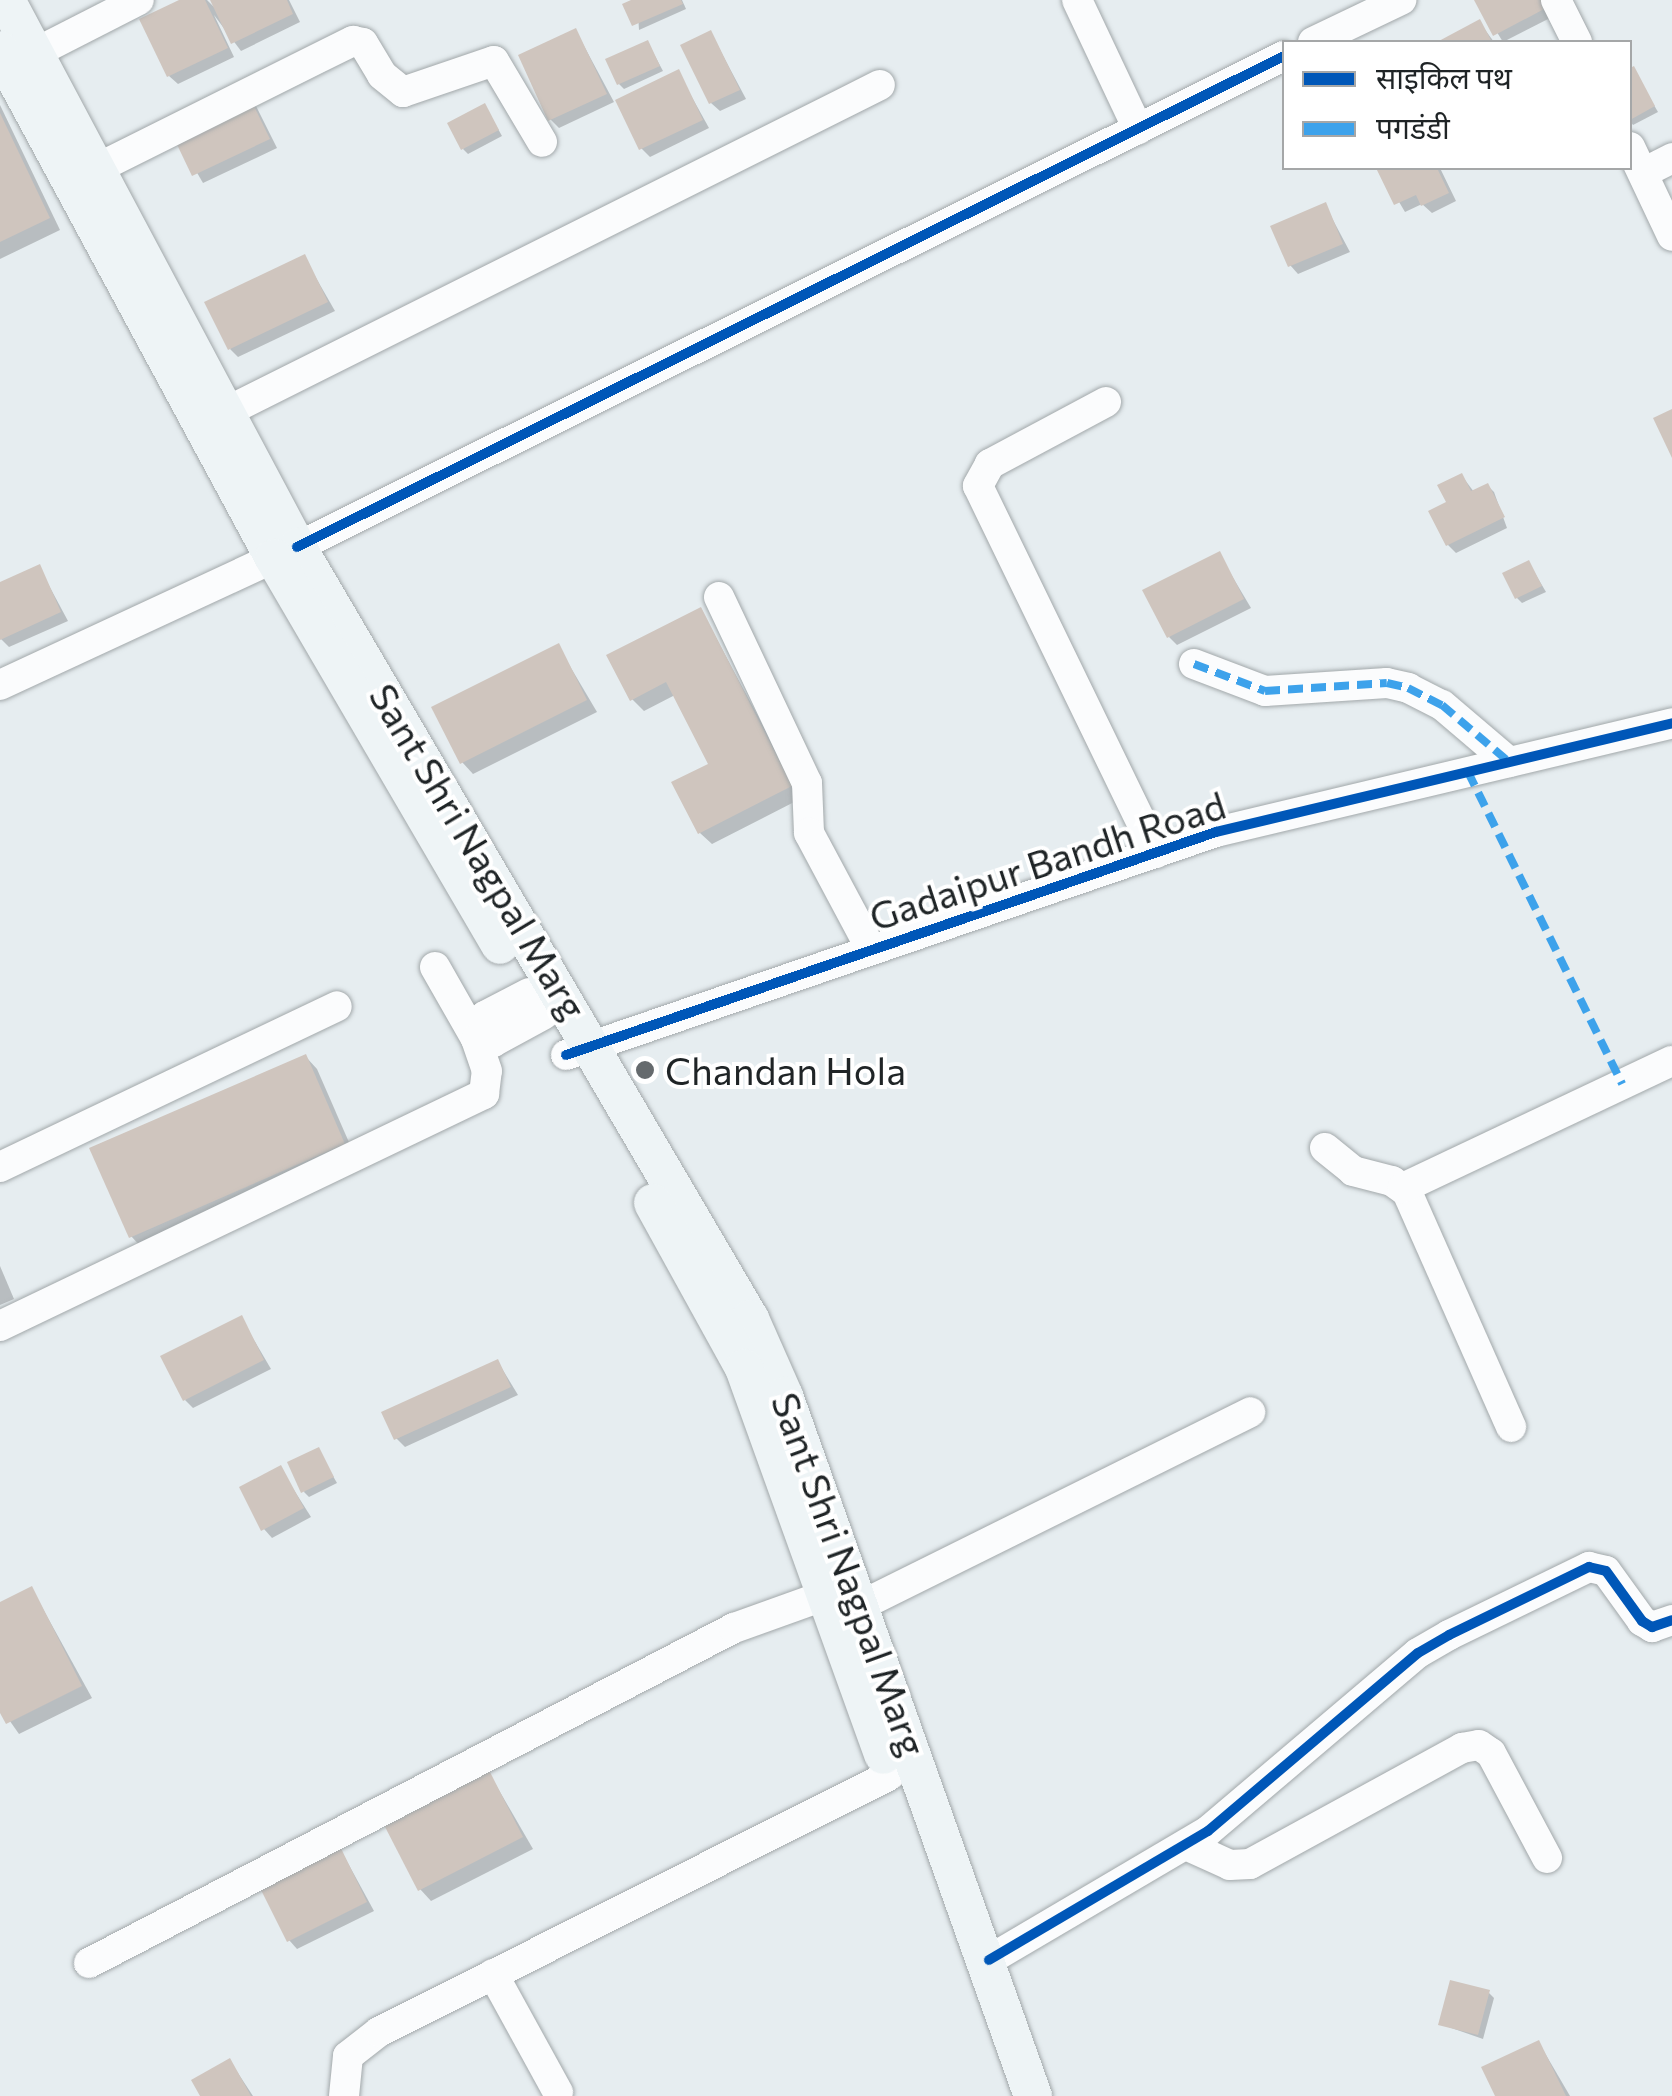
<!DOCTYPE html>
<meta charset="utf-8">
<style>
body{margin:0}
#map{position:relative;width:1672px;height:2096px;overflow:hidden;background:#e6edf0;font-family:Commissioner,"Noto Sans Devanagari",sans-serif}
div>[style]{position:absolute}
.shadow>*{inset:0;background:#0003}
.building>*{inset:0;background:#cfc5be}
.roads{filter:drop-shadow(0 0 2px #a2a8aa) drop-shadow(0 0 2px #a2a8aa)}
.minor>*{height:30px;margin:-15px;padding:0 15px;transform-origin:15px;border-radius:15px;background:#fbfcfd}
.major>*{height:38px;margin:-19px;padding:0 19px;transform-origin:19px;border-radius:19px;background:#eef4f6}
.quiet>*{height:8px;margin-top:-4px;transform-origin:0;background:repeating-linear-gradient(90deg,#3da2eb 0 15px,transparent 0 23px)}
.cycleway>*{height:10px;margin:-5px;padding:0 5px;transform-origin:5px;border-radius:5px;background:#0057b8}
.dots>*{width:28px;height:28px;translate:-50% -50%;box-sizing:border-box;border:5px solid #fff;border-radius:50%}
span{translate:-50% -50%;white-space:nowrap;text-align:center;line-height:1.15;-webkit-text-stroke:8px #fff;paint-order:stroke}
.street-label{font-size:38px;color:#1f2426}
.poi-label{font-size:38px;color:#1f2426}
.left{translate:0 -50%;text-align:left}
.legend{position:absolute;left:1282px;top:40px;width:350px;height:130px;box-sizing:border-box;background:#fff;border:2px solid #a5a7a8;margin:0;padding:12px 18px;list-style:none;font-size:30px;color:#1f2426}
.legend li{display:flex;align-items:center;gap:20px;height:50px}
.legend b{width:50px;border:2px solid #a5a7a8}
</style>
<div id="map">
<div class="shadow">
<i style="clip-path:polygon(184px 0,207px 0,217px 10px,213px 0,289px 0,300px 22px,241px 51px,214px 15px,234px 57px,178px 84px,169px 76px)"></i>
<i style="clip-path:polygon(637px 0,682px 0,686px 9px,639px 30px)"></i>
<i style="clip-path:polygon(1477px 0,1546px 0,1554px 16px,1503px 42px)"></i>
<i style="clip-path:polygon(1480px 23px,1494px 42px,1442px 42px)"></i>
<i style="clip-path:polygon(576px 31px,614px 102px,559px 128px,550px 119px)"></i>
<i style="clip-path:polygon(711px 33px,746px 99px,720px 111px,711px 103px)"></i>
<i style="clip-path:polygon(648px 43px,663px 71px,624px 89px,619px 84px)"></i>
<i style="clip-path:polygon(1633px 69px,1658px 112px,1633px 125px,1630px 121px)"></i>
<i style="clip-path:polygon(678px 72px,709px 128px,650px 157px,641px 148px)"></i>
<i style="clip-path:polygon(0 105px,60px 230px,0 259px)"></i>
<i style="clip-path:polygon(256px 106px,277px 148px,203px 183px,174px 133px)"></i>
<i style="clip-path:polygon(485px 106px,502px 136px,468px 154px,463px 149px)"></i>
<i style="clip-path:polygon(1379px 168px,1440px 168px,1456px 201px,1432px 213px,1422px 204px,1405px 212px)"></i>
<i style="clip-path:polygon(1325px 205px,1350px 252px,1298px 274px,1290px 265px)"></i>
<i style="clip-path:polygon(304px 257px,335px 311px,238px 357px,230px 349px)"></i>
<i style="clip-path:polygon(1462px 476px,1474px 492px,1488px 486px,1494px 492px,1507px 528px,1456px 553px,1448px 545px,1449px 504px)"></i>
<i style="clip-path:polygon(1219px 554px,1251px 608px,1177px 645px,1169px 637px)"></i>
<i style="clip-path:polygon(1529px 563px,1546px 592px,1522px 603px,1517px 598px)"></i>
<i style="clip-path:polygon(39px 567px,68px 621px,9px 647px,0 638px,0 585px)"></i>
<i style="clip-path:polygon(701px 610px,802px 798px,712px 844px,700px 833px,711px 765px,675px 695px,644px 711px,632px 699px)"></i>
<i style="clip-path:polygon(558px 646px,597px 712px,473px 774px,462px 762px)"></i>
<i style="clip-path:polygon(306px 1057px,317px 1069px,355px 1156px,142px 1248px,131px 1236px)"></i>
<i style="clip-path:polygon(0 1266px,14px 1299px,0 1305px)"></i>
<i style="clip-path:polygon(241px 1318px,271px 1369px,193px 1408px,185px 1400px)"></i>
<i style="clip-path:polygon(498px 1362px,518px 1395px,405px 1447px,396px 1438px)"></i>
<i style="clip-path:polygon(318px 1450px,337px 1483px,309px 1497px,304px 1492px)"></i>
<i style="clip-path:polygon(280px 1468px,311px 1517px,272px 1538px,264px 1529px)"></i>
<i style="clip-path:polygon(32px 1589px,92px 1698px,19px 1734px,0 1707px,0 1605px)"></i>
<i style="clip-path:polygon(489px 1773px,533px 1849px,431px 1901px,420px 1889px)"></i>
<i style="clip-path:polygon(337px 1843px,374px 1911px,297px 1949px,289px 1940px)"></i>
<i style="clip-path:polygon(1489px 1993px,1494px 1998px,1483px 2039px,1440px 2024px)"></i>
<i style="clip-path:polygon(1539px 2043px,1570px 2096px,1498px 2096px)"></i>
<i style="clip-path:polygon(230px 2061px,253px 2096px,203px 2096px)"></i>
</div>
<div class="building">
<i style="clip-path:polygon(179px 0,205px 0,228px 48px,167px 77px,139px 19px)"></i>
<i style="clip-path:polygon(210px 0,287px 0,293px 14px,231px 44px)"></i>
<i style="clip-path:polygon(631px 0,681px 0,683px 4px,632px 26px,622px 4px)"></i>
<i style="clip-path:polygon(1474px 0,1544px 0,1548px 7px,1493px 36px)"></i>
<i style="clip-path:polygon(1480px 19px,1492px 42px,1437px 42px)"></i>
<i style="clip-path:polygon(576px 28px,607px 94px,548px 121px,518px 55px)"></i>
<i style="clip-path:polygon(711px 30px,740px 90px,709px 104px,680px 45px)"></i>
<i style="clip-path:polygon(648px 40px,660px 66px,617px 85px,605px 59px)"></i>
<i style="clip-path:polygon(1634px 66px,1655px 106px,1630px 120px,1630px 68px)"></i>
<i style="clip-path:polygon(679px 69px,703px 120px,639px 150px,615px 100px)"></i>
<i style="clip-path:polygon(248px 94px,270px 139px,192px 176px,171px 132px)"></i>
<i style="clip-path:polygon(485px 103px,499px 130px,461px 150px,447px 123px)"></i>
<i style="clip-path:polygon(0 113px,50px 218px,0 242px)"></i>
<i style="clip-path:polygon(1376px 168px,1437px 168px,1449px 193px,1421px 206px,1416px 195px,1394px 205px)"></i>
<i style="clip-path:polygon(1326px 202px,1343px 244px,1288px 267px,1270px 226px)"></i>
<i style="clip-path:polygon(305px 254px,328px 302px,228px 350px,204px 302px)"></i>
<i style="clip-path:polygon(1672px 409px,1672px 458px,1653px 418px)"></i>
<i style="clip-path:polygon(1462px 473px,1471px 491px,1488px 483px,1505px 517px,1446px 546px,1428px 511px,1446px 502px,1437px 485px)"></i>
<i style="clip-path:polygon(1220px 551px,1244px 599px,1167px 638px,1142px 590px)"></i>
<i style="clip-path:polygon(1529px 560px,1542px 586px,1515px 599px,1502px 573px)"></i>
<i style="clip-path:polygon(40px 564px,61px 612px,0 640px,0 582px)"></i>
<i style="clip-path:polygon(701px 607px,792px 786px,698px 834px,671px 782px,708px 764px,666px 682px,630px 701px,606px 655px)"></i>
<i style="clip-path:polygon(559px 643px,587px 700px,460px 764px,431px 707px)"></i>
<i style="clip-path:polygon(306px 1054px,345px 1144px,129px 1238px,89px 1148px)"></i>
<i style="clip-path:polygon(242px 1315px,264px 1360px,183px 1401px,160px 1356px)"></i>
<i style="clip-path:polygon(498px 1359px,511px 1387px,394px 1440px,381px 1412px)"></i>
<i style="clip-path:polygon(319px 1447px,334px 1477px,301px 1493px,287px 1462px)"></i>
<i style="clip-path:polygon(281px 1465px,304px 1508px,261px 1531px,239px 1487px)"></i>
<i style="clip-path:polygon(32px 1586px,82px 1686px,6px 1724px,0 1713px,0 1602px)"></i>
<i style="clip-path:polygon(489px 1770px,523px 1837px,418px 1891px,383px 1823px)"></i>
<i style="clip-path:polygon(337px 1840px,367px 1902px,287px 1942px,256px 1880px)"></i>
<i style="clip-path:polygon(1450px 1980px,1490px 1990px,1478px 2035px,1438px 2025px)"></i>
<i style="clip-path:polygon(1539px 2040px,1566px 2096px,1495px 2096px,1481px 2067px)"></i>
<i style="clip-path:polygon(230px 2058px,251px 2096px,200px 2096px,191px 2080px)"></i>
</div>
<div class="roads">
<div class="minor">
<i style="left:1077px;top:0;width:143px;rotate:64.7deg"></i>
<i style="left:1556px;top:0;width:47px;rotate:63.4deg"></i>
<i style="left:1313px;top:42px;width:98px;rotate:-25.5deg"></i>
<i style="left:31px;top:55px;width:121px;rotate:-27deg"></i>
<i style="left:1630px;top:147px;width:98px;rotate:64.7deg"></i>
<i style="left:92px;top:171px;width:292px;rotate:-26.5deg"></i>
<i style="left:353px;top:41px;width:10px;rotate:11deg"></i>
<i style="left:363px;top:43px;width:37px;rotate:59deg"></i>
<i style="left:382px;top:75px;width:27px;rotate:39deg"></i>
<i style="left:403px;top:92px;width:96px;rotate:-18.8deg"></i>
<i style="left:494px;top:61px;width:94px;rotate:59.3deg"></i>
<i style="left:1643px;top:173px;width:33px;rotate:-27deg"></i>
<i style="left:1106px;top:402px;width:132px;rotate:151.9deg"></i>
<i style="left:990px;top:464px;width:25px;rotate:119deg"></i>
<i style="left:978px;top:486px;width:408px;rotate:64.1deg"></i>
<i style="left:226px;top:412px;width:731px;rotate:-26.57deg"></i>
<i style="left:297px;top:547px;width:1102px;rotate:-26.45deg"></i>
<i style="left:719px;top:597px;width:206px;rotate:64.7deg"></i>
<i style="left:807px;top:783px;width:50px;rotate:87.7deg"></i>
<i style="left:809px;top:833px;width:132px;rotate:61.9deg"></i>
<i style="left:1194px;top:664px;width:76px;rotate:20.8deg"></i>
<i style="left:1265px;top:691px;width:122px;rotate:-3.8deg"></i>
<i style="left:1387px;top:683px;width:22px;rotate:13deg"></i>
<i style="left:1408px;top:688px;width:38px;rotate:27deg"></i>
<i style="left:1442px;top:705px;width:88px;rotate:40.4deg"></i>
<i style="left:0;top:685px;width:302px;rotate:-24.9deg"></i>
<i style="left:435px;top:967px;width:83px;rotate:60.3deg"></i>
<i style="left:529px;top:993px;width:50px;rotate:152.4deg"></i>
<i style="left:485px;top:1016px;width:11px;rotate:128deg"></i>
<i style="left:478px;top:1025px;width:12px;rotate:66deg"></i>
<i style="left:483px;top:1036px;width:12px;rotate:31deg"></i>
<i style="left:493px;top:1042px;width:57px;rotate:-28.4deg"></i>
<i style="left:566px;top:1055px;width:687px;rotate:-18.94deg"></i>
<i style="left:1216px;top:832px;width:469px;rotate:-13.4deg"></i>
<i style="left:1325px;top:1148px;width:36px;rotate:39deg"></i>
<i style="left:1353px;top:1171px;width:40px;rotate:14.4deg"></i>
<i style="left:1392px;top:1181px;width:19px;rotate:36deg"></i>
<i style="left:1407px;top:1192px;width:257px;rotate:66.1deg"></i>
<i style="left:0;top:1167px;width:373px;rotate:-25.5deg"></i>
<i style="left:1403px;top:1188px;width:297px;rotate:-25.3deg"></i>
<i style="left:0;top:1326px;width:537px;rotate:-25.61deg"></i>
<i style="left:484px;top:1094px;width:23px;rotate:-83deg"></i>
<i style="left:487px;top:1071px;width:34px;rotate:-109deg"></i>
<i style="left:476px;top:1039px;width:8px;rotate:-23deg"></i>
<i style="left:858px;top:1607px;width:438px;rotate:-26.4deg"></i>
<i style="left:1186px;top:1845px;width:48px;rotate:24.4deg"></i>
<i style="left:1230px;top:1865px;width:20px;rotate:-3deg"></i>
<i style="left:1250px;top:1864px;width:242px;rotate:-28.7deg"></i>
<i style="left:1462px;top:1748px;width:17px;rotate:-10deg"></i>
<i style="left:1479px;top:1745px;width:14px;rotate:34deg"></i>
<i style="left:1491px;top:1753px;width:119px;rotate:61.9deg"></i>
<i style="left:989px;top:1960px;width:254px;rotate:-30.5deg"></i>
<i style="left:1208px;top:1831px;width:275px;rotate:-40.3deg"></i>
<i style="left:1418px;top:1653px;width:36px;rotate:-30deg"></i>
<i style="left:1449px;top:1635px;width:156px;rotate:-25.9deg"></i>
<i style="left:1589px;top:1567px;width:17px;rotate:13deg"></i>
<i style="left:1606px;top:1571px;width:62px;rotate:54.2deg"></i>
<i style="left:1642px;top:1621px;width:12px;rotate:31deg"></i>
<i style="left:1652px;top:1627px;width:21px;rotate:-19deg"></i>
<i style="left:89px;top:1963px;width:727px;rotate:-27.45deg"></i>
<i style="left:734px;top:1628px;width:98px;rotate:-19.7deg"></i>
<i style="left:493px;top:1974px;width:135px;rotate:61.2deg"></i>
<i style="left:344px;top:2096px;width:40px;rotate:-84.3deg"></i>
<i style="left:348px;top:2056px;width:39px;rotate:-38deg"></i>
<i style="left:379px;top:2032px;width:572px;rotate:-26.7deg"></i>
</div>
<div class="major">
<i style="left:6px;top:0;width:620px;rotate:61.99deg"></i>
<i style="left:297px;top:547px;width:895px;rotate:59.6deg"></i>
<i style="left:750px;top:1319px;width:84px;rotate:66.2deg"></i>
<i style="left:784px;top:1396px;width:743px;rotate:70.42deg"></i>
<i style="left:0;top:50px;width:577px;rotate:61.66deg"></i>
<i style="left:274px;top:558px;width:448px;rotate:59.7deg"></i>
<i style="left:653px;top:1203px;width:188px;rotate:61.1deg"></i>
<i style="left:744px;top:1368px;width:411px;rotate:70.2deg"></i>
</div>
</div>
<div class="quiet">
<i style="left:1194px;top:664px;width:76px;rotate:20.8deg"></i>
<i style="left:1265px;top:691px;width:122px;rotate:-3.8deg"></i>
<i style="left:1387px;top:683px;width:22px;rotate:13deg"></i>
<i style="left:1408px;top:688px;width:38px;rotate:27deg"></i>
<i style="left:1442px;top:705px;width:88px;rotate:40.4deg"></i>
<i style="left:1468px;top:772px;width:348px;rotate:63.7deg"></i>
</div>
<div class="cycleway">
<i style="left:297px;top:547px;width:1102px;rotate:-26.45deg"></i>
<i style="left:566px;top:1055px;width:687px;rotate:-18.94deg"></i>
<i style="left:1216px;top:832px;width:469px;rotate:-13.4deg"></i>
<i style="left:989px;top:1960px;width:254px;rotate:-30.5deg"></i>
<i style="left:1208px;top:1831px;width:275px;rotate:-40.3deg"></i>
<i style="left:1418px;top:1653px;width:36px;rotate:-30deg"></i>
<i style="left:1449px;top:1635px;width:156px;rotate:-25.9deg"></i>
<i style="left:1589px;top:1567px;width:17px;rotate:13deg"></i>
<i style="left:1606px;top:1571px;width:62px;rotate:54.2deg"></i>
<i style="left:1642px;top:1621px;width:12px;rotate:31deg"></i>
<i style="left:1652px;top:1627px;width:21px;rotate:-19deg"></i>
</div>
<div class="dots">
<i style="left:645px;top:1070px;background:#656a6d"></i>
</div>
<div class="street-label">
<span style="left:479px;top:851px;rotate:59deg">Sant Shri Nagpal Marg</span>
<span style="left:1047px;top:860px;rotate:-18deg">Gadaipur Bandh Road</span>
<span style="left:850px;top:1574px;rotate:70deg">Sant Shri Nagpal Marg</span>
</div>
<div class="poi-label">
<span class="left" style="left:665px;top:1070px">Chandan Hola</span>
</div>
<ul class="legend">
<li><b style="height:12px;background:#0057b8"></b>साइकिल पथ</li>
<li><b style="height:12px;background:#3da2eb"></b>पगडंडी</li>
</ul>
</div>
